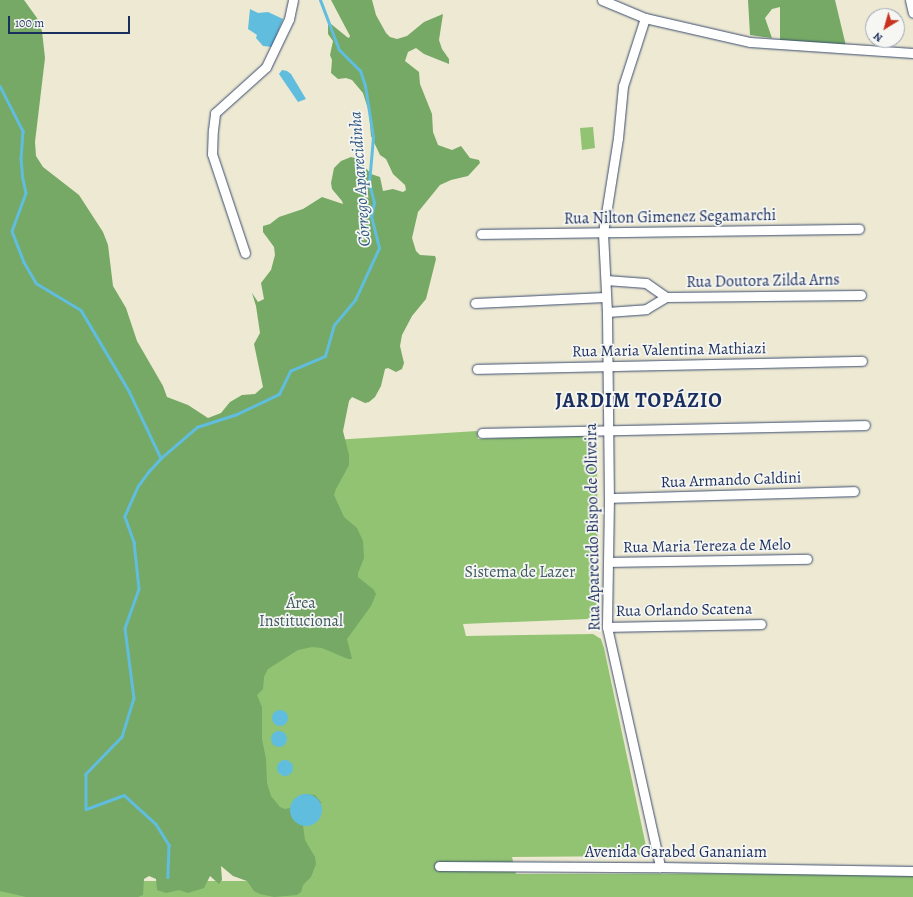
<!DOCTYPE html>
<meta charset="utf-8">
<style>
body{margin:0}
#map{position:relative;width:913px;height:897px;overflow:hidden;background:#ede9d2;font-family:Alegreya,serif}
div>[style]{position:absolute}
.green>*{inset:0;background:#92c373}
.forest>*{inset:0;background:#75a965}
.water>*{inset:0;background:#60bdde}
.round{border-radius:50%}
.stream>*{height:2.5px;margin:-1.25px;padding:0 1.25px;transform-origin:1.25px;border-radius:1.25px;background:#60bdde}
.roads{filter:drop-shadow(0 0 1px #3a4b6f) drop-shadow(0 0 1px #3a4b6f)}
.minor>*{height:9px;margin:-4.5px;padding:0 4.5px;transform-origin:4.5px;border-radius:4.5px;background:#fff}
span{translate:-50% -50%;white-space:nowrap;text-align:center;line-height:1.15;-webkit-text-stroke:3.5px #f6f6f2;paint-order:stroke}
.street-label{font-size:16px;color:#1b2f5e}
.park-label{font-size:16px;color:#3f5b64}
.water-label{font-size:17px;color:#305a84;font-style:italic}
.district-label{font-size:20px;color:#1b2f5e;font-weight:700;letter-spacing:1px}
.north{position:absolute;left:865px;top:8px;width:40px;height:40px;box-sizing:border-box;background:#f6f6f2;border:1px solid #9ea6b7;border-radius:50%;rotate:217deg;font-size:11px;font-weight:700;line-height:16px;text-align:center;color:#1b2f5e}
.north::after{content:'';display:block;margin:auto;width:14px;height:18px;background:#c8321e;clip-path:polygon(50% 0,100% 100%,50% 72%,0 100%)}
.scale{position:absolute;left:8px;top:16px;width:122px;height:18px;box-sizing:border-box;border:2px solid #1b2f5e;border-top:0;padding-left:5px;font-size:12px;line-height:14px;white-space:nowrap;color:#1b2f5e;-webkit-text-stroke:3px #f6f6f2;paint-order:stroke}
</style>
<div id="map">
<div class="green">
<i style="clip-path:polygon(593px 127px,595px 148px,582px 150px,580px 128px)"></i>
<i style="clip-path:polygon(477px 431px,478px 439px,576px 435px,585px 435px,593px 439px,597px 444px,598px 609px,594px 615px,587px 619px,463px 624px,466px 636px,593px 634px,601px 639px,604px 648px,646px 846px,641px 855px,635px 856px,512px 857px,516px 874px,913px 873px,913px 897px,0 897px,0 881px,252px 881px,174px 450px)"></i>
</div>
<div class="forest">
<i style="clip-path:polygon(0 0,24px 0,37px 18px,42px 31px,45px 58px,35px 142px,36px 156px,43px 167px,79px 195px,103px 232px,108px 245px,113px 286px,126px 308px,137px 341px,163px 386px,167px 397px,188px 405px,208px 418px,221px 413px,230px 402px,242px 395px,255px 394px,263px 387px,254px 344px,260px 333px,256px 306px,252px 293px,258px 302px,264px 299px,261px 283px,271px 270px,275px 255px,274px 247px,263px 232px,263px 226px,270px 224px,279px 217px,303px 209px,322px 197px,343px 204px,342px 201px,332px 189px,331px 183px,334px 168px,341px 161px,351px 157px,358px 159px,371px 174px,380px 177px,383px 191px,393px 189px,403px 192px,406px 190px,405px 185px,393px 174px,386px 159px,380px 155px,371px 136px,369px 112px,363px 93px,352px 80px,346px 78px,338px 79px,331px 73px,332px 60px,330px 55px,333px 41px,328px 34px,328px 25px,331px 24px,347px 37px,349px 38px,350px 36px,331px 0,372px 0,376px 15px,386px 33px,390px 37px,397px 39px,407px 36px,424px 22px,443px 14px,439px 40px,442px 49px,449px 59px,449px 64px,424px 54px,416px 48px,408px 52px,405px 61px,419px 72px,420px 84px,432px 114px,433px 132px,438px 145px,452px 150px,461px 146px,470px 158px,479px 160px,480px 163px,468px 176px,451px 180px,440px 185px,418px 212px,412px 238px,416px 251px,420px 255px,435px 256px,436px 259px,426px 299px,412px 316px,402px 335px,400px 346px,404px 363px,402px 369px,396px 372px,388px 368px,385px 369px,381px 386px,375px 397px,369px 402px,365px 403px,352px 397px,349px 401px,343px 431px,349px 455px,349px 465px,336px 489px,334px 495px,344px 517px,357px 528px,363px 541px,364px 558px,358px 573px,358px 577px,374px 590px,376px 594px,371px 606px,347px 639px,352px 659px,348px 659px,322px 648px,312px 647px,298px 650px,268px 669px,264px 677px,263px 689px,257px 695px,262px 707px,262px 739px,266px 759px,267px 783px,271px 796px,280px 807px,285px 809px,290px 808px,299px 797px,306px 794px,315px 795px,321px 802px,318px 813px,303px 825px,305px 840px,315px 857px,316px 864px,311px 877px,303px 885px,301px 892px,297px 895px,274px 897px,260px 894px,254px 891px,247px 881px,233px 876px,221px 866px,222px 880px,219px 884px,210px 876px,204px 888px,188px 893px,179px 890px,166px 893px,157px 890px,156px 879px,149px 876px,144px 879px,143px 895px,138px 897px,26px 897px,0 891px)"></i>
<i style="clip-path:polygon(748px 0,835px 0,846px 46px,780px 40px,780px 7px,772px 9px,765px 18px,772px 38px,750px 35px)"></i>
</div>
<div class="water">
<i style="clip-path:polygon(250px 9px,258px 13px,268px 12px,283px 19px,272px 47px,263px 46px,256px 38px,257px 35px,248px 29px)"></i>
<i style="clip-path:polygon(282px 70px,287px 71px,291px 74px,306px 99px,298px 102px,279px 74px)"></i>
<i class="round" style="left:272px;top:710px;width:16px;height:16px"></i>
<i class="round" style="left:271px;top:731px;width:16px;height:16px"></i>
<i class="round" style="left:277px;top:760px;width:16px;height:16px"></i>
<i class="round" style="left:290px;top:794px;width:32px;height:32px"></i>
</div>
<div class="stream">
<i style="left:0;top:86px;width:51px;rotate:62.9deg"></i>
<i style="left:23px;top:131px;width:27px;rotate:94deg"></i>
<i style="left:21px;top:158px;width:21px;rotate:85deg"></i>
<i style="left:23px;top:179px;width:14px;rotate:78deg"></i>
<i style="left:26px;top:193px;width:40px;rotate:110.2deg"></i>
<i style="left:12px;top:231px;width:33px;rotate:69deg"></i>
<i style="left:24px;top:262px;width:24px;rotate:60deg"></i>
<i style="left:36px;top:283px;width:52px;rotate:31deg"></i>
<i style="left:81px;top:310px;width:94px;rotate:59.3deg"></i>
<i style="left:129px;top:391px;width:74px;rotate:64.5deg"></i>
<i style="left:124px;top:517px;width:34px;rotate:-66deg"></i>
<i style="left:138px;top:486px;width:19px;rotate:-54deg"></i>
<i style="left:149px;top:471px;width:18px;rotate:-47deg"></i>
<i style="left:161px;top:458px;width:48px;rotate:-40.7deg"></i>
<i style="left:197px;top:427px;width:40px;rotate:-18deg"></i>
<i style="left:235px;top:415px;width:49px;rotate:-25.5deg"></i>
<i style="left:279px;top:394px;width:25px;rotate:-64deg"></i>
<i style="left:290px;top:371px;width:38px;rotate:-23deg"></i>
<i style="left:325px;top:356px;width:32px;rotate:-74deg"></i>
<i style="left:334px;top:325px;width:33px;rotate:-50deg"></i>
<i style="left:355px;top:300px;width:57px;rotate:-65.2deg"></i>
<i style="left:379px;top:248px;width:32px;rotate:-104deg"></i>
<i style="left:371px;top:217px;width:14px;rotate:-78deg"></i>
<i style="left:374px;top:203px;width:21px;rotate:-104deg"></i>
<i style="left:369px;top:183px;width:46px;rotate:-85deg"></i>
<i style="left:373px;top:137px;width:52px;rotate:-98.9deg"></i>
<i style="left:365px;top:86px;width:16px;rotate:-108deg"></i>
<i style="left:360px;top:71px;width:30px;rotate:-135deg"></i>
<i style="left:339px;top:50px;width:53px;rotate:-110.8deg"></i>
<i style="left:125px;top:517px;width:27px;rotate:70deg"></i>
<i style="left:134px;top:542px;width:47px;rotate:83.9deg"></i>
<i style="left:139px;top:589px;width:41px;rotate:109.7deg"></i>
<i style="left:125px;top:628px;width:71px;rotate:82.7deg"></i>
<i style="left:134px;top:698px;width:41px;rotate:107.1deg"></i>
<i style="left:122px;top:737px;width:52px;rotate:134.2deg"></i>
<i style="left:86px;top:774px;width:35px;rotate:90deg"></i>
<i style="left:86px;top:809px;width:40px;rotate:-20.2deg"></i>
<i style="left:124px;top:795px;width:43px;rotate:42.2deg"></i>
<i style="left:156px;top:824px;width:25px;rotate:58deg"></i>
<i style="left:169px;top:845px;width:32px;rotate:92deg"></i>
</div>
<div class="roads">
<div class="minor">
<i style="left:602px;top:0;width:47px;rotate:22.7deg"></i>
<i style="left:645px;top:18px;width:108px;rotate:12.9deg"></i>
<i style="left:750px;top:42px;width:163px;rotate:3.9deg"></i>
<i style="left:910px;top:0;width:13px;rotate:77deg"></i>
<i style="left:645px;top:18px;width:71px;rotate:107.9deg"></i>
<i style="left:623px;top:86px;width:52px;rotate:95.5deg"></i>
<i style="left:618px;top:138px;width:96px;rotate:99deg"></i>
<i style="left:603px;top:233px;width:79px;rotate:87.1deg"></i>
<i style="left:607px;top:312px;width:186px;rotate:89.4deg"></i>
<i style="left:609px;top:498px;width:129px;rotate:90.9deg"></i>
<i style="left:607px;top:627px;width:246px;rotate:77.5deg"></i>
<i style="left:481px;top:234px;width:378px;rotate:-0.8deg"></i>
<i style="left:245px;top:253px;width:104px;rotate:-108.4deg"></i>
<i style="left:212px;top:154px;width:24px;rotate:-88deg"></i>
<i style="left:213px;top:130px;width:17px;rotate:-83deg"></i>
<i style="left:215px;top:113px;width:69px;rotate:-42deg"></i>
<i style="left:266px;top:67px;width:53px;rotate:-64.4deg"></i>
<i style="left:289px;top:19px;width:19px;rotate:-78deg"></i>
<i style="left:606px;top:280px;width:40px;rotate:4.3deg"></i>
<i style="left:646px;top:283px;width:24px;rotate:35deg"></i>
<i style="left:475px;top:303px;width:130px;rotate:-2.6deg"></i>
<i style="left:607px;top:312px;width:39px;rotate:-4deg"></i>
<i style="left:646px;top:309px;width:23px;rotate:-31deg"></i>
<i style="left:666px;top:297px;width:195px;rotate:-0.6deg"></i>
<i style="left:477px;top:369px;width:385px;rotate:-1.2deg"></i>
<i style="left:482px;top:433px;width:383px;rotate:-1.2deg"></i>
<i style="left:609px;top:498px;width:245px;rotate:-1.6deg"></i>
<i style="left:609px;top:562px;width:198px;rotate:-0.9deg"></i>
<i style="left:607px;top:627px;width:154px;rotate:-1.1deg"></i>
<i style="left:439px;top:866px;width:221px;rotate:0.3deg"></i>
<i style="left:660px;top:867px;width:253px;rotate:0.9deg"></i>
</div>
</div>
<div class="street-label">
<span style="left:670px;top:217px;rotate:-1deg">Rua Nilton Gimenez Segamarchi</span>
<span style="left:763px;top:281px;rotate:-1deg">Rua Doutora Zilda Arns</span>
<span style="left:669px;top:350px;rotate:-1deg">Rua Maria Valentina Mathiazi</span>
<span style="left:731px;top:480px;rotate:-2deg">Rua Armando Caldini</span>
<span style="left:593px;top:527px;rotate:-91deg">Rua Aparecido Bispo de Oliveira</span>
<span style="left:707px;top:546px;rotate:-1deg">Rua Maria Tereza de Melo</span>
<span style="left:684px;top:610px;rotate:-1deg">Rua Orlando Scatena</span>
<span style="left:676px;top:852px">Avenida Garabed Gananiam</span>
</div>
<div class="park-label">
<span style="left:520px;top:572px">Sistema de Lazer</span>
<span style="left:301px;top:612px">Área<br>Institucional</span>
</div>
<div class="water-label">
<span style="left:360px;top:179px;rotate:-94deg">Córrego Aparecidinha</span>
</div>
<div class="district-label">
<span style="left:639px;top:400px">JARDIM TOPÁZIO</span>
</div>
<div class="north">N</div>
<div class="scale">100 m</div>
</div>
